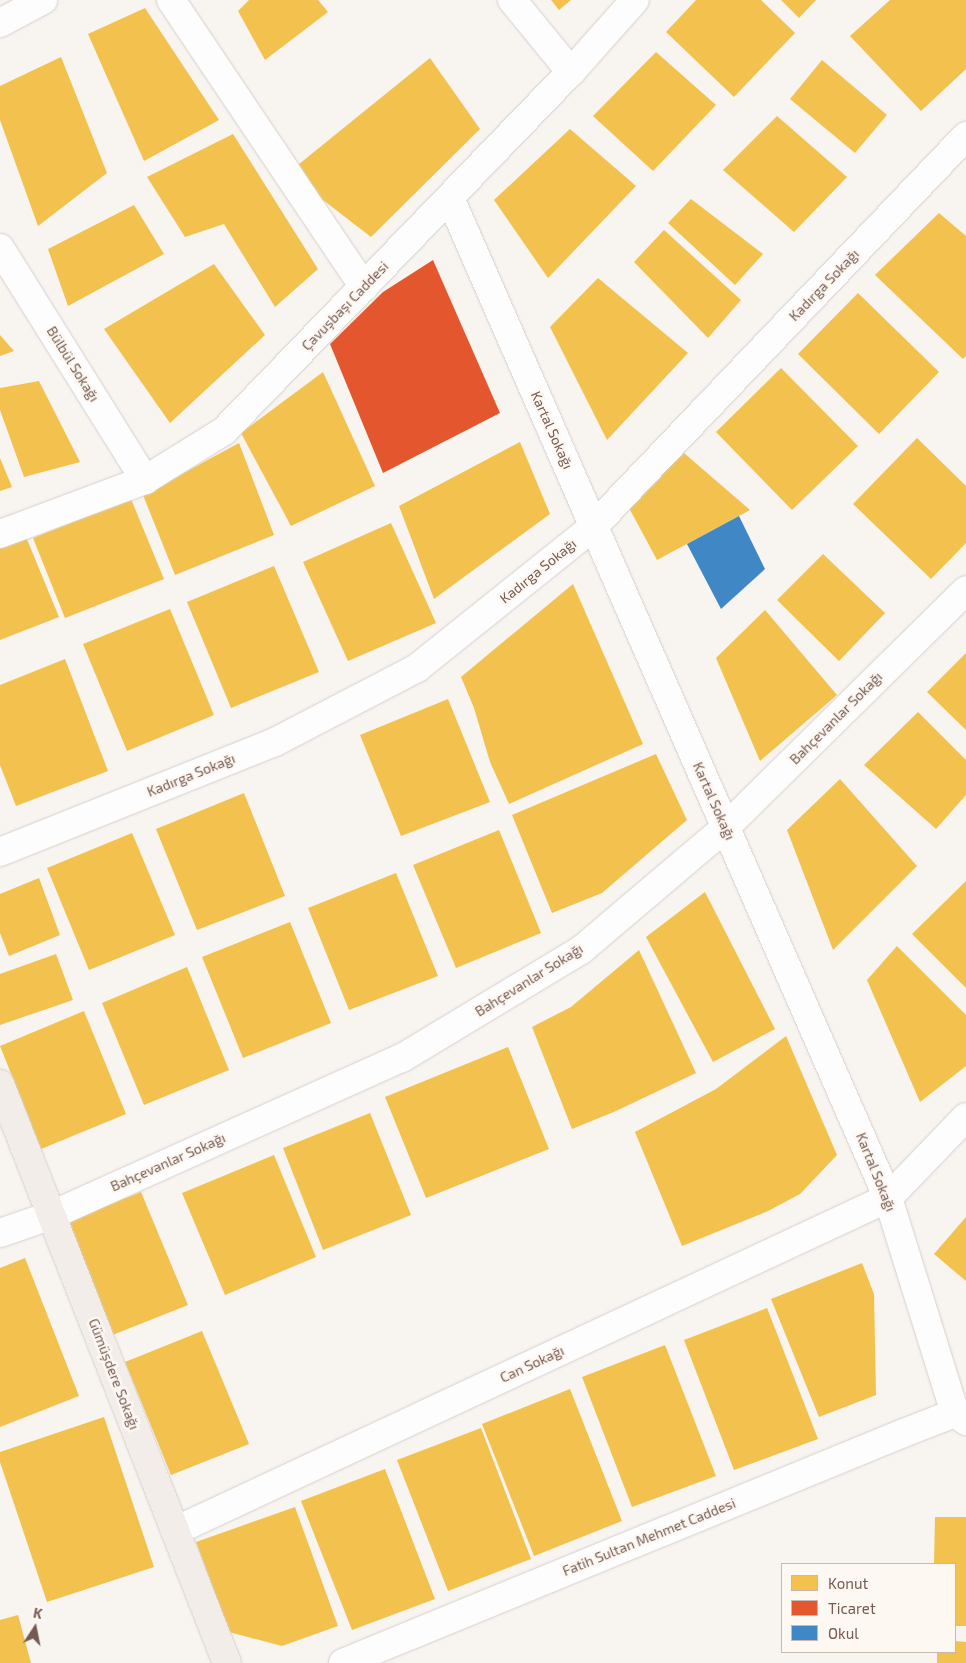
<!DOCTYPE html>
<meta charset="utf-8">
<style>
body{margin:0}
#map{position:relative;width:966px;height:1663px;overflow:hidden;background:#f8f4f0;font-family:"Exo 2",sans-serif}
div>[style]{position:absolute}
.homes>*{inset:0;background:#f2c14e}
.shops>*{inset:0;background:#e4572e}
.schools>*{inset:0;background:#3f88c5}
.roads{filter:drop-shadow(0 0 1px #d6d0cb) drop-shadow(0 0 1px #d6d0cb)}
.street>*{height:28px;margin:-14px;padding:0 14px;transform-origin:14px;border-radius:14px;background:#fefdfd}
.secondary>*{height:28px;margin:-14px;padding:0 14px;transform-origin:14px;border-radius:14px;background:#fefdfd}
.primary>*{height:28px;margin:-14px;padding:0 14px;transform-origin:14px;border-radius:14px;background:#f2ede8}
span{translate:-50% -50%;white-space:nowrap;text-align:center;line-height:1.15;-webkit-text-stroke:5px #fef8f3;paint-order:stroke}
.street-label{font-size:14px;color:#745a51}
.legend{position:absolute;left:781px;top:1563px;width:175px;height:90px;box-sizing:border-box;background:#fef8f3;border:1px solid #c7b9b2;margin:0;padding:6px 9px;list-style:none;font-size:15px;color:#745a51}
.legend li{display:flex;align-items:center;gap:10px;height:25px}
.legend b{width:25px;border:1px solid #c7b9b2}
.north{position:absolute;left:10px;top:1603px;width:50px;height:50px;-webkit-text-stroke:4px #fef8f3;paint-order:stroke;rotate:11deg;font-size:14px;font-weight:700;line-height:20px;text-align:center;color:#745a51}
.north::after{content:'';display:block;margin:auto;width:18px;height:22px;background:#745a51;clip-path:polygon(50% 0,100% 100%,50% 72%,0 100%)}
</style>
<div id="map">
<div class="homes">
<i style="clip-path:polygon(249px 0,318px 0,328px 12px,265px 60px,238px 11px)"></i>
<i style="clip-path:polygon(551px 0,571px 0,559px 10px)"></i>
<i style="clip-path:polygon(696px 0,761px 0,795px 33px,734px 97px,666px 32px)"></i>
<i style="clip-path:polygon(781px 0,816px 0,799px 18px)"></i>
<i style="clip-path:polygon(890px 0,966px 0,966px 69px,921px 111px,850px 36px)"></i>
<i style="clip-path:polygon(145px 8px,219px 120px,144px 161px,88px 34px)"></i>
<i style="clip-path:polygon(656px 52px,716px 105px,653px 171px,593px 116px)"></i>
<i style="clip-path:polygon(61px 57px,107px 173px,38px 226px,0 120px,0 86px)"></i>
<i style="clip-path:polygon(430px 58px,480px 129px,371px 237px,288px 173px)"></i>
<i style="clip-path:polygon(822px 60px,887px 115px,855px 153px,790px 99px)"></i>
<i style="clip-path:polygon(777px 116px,847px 177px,794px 232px,723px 170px)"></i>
<i style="clip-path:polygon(570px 129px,636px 186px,548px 278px,494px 200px)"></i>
<i style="clip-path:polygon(233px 134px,318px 269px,275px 307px,224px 224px,185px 237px,147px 177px)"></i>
<i style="clip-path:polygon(691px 199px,763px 254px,735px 285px,668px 223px)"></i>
<i style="clip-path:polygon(134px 205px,164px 254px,68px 306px,48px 249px)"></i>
<i style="clip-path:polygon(939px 213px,966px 236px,966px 356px,963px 359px,875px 275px)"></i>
<i style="clip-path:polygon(664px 230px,741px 300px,708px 338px,634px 262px)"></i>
<i style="clip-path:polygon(214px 264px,265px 335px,170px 423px,104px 329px)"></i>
<i style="clip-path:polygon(598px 278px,688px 353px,607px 440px,550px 327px)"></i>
<i style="clip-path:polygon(858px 293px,939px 372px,879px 434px,798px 354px)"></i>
<i style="clip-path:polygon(0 335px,14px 351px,0 356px)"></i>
<i style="clip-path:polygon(781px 368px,858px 446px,792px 510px,716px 432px)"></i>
<i style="clip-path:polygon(323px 372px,375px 486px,291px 526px,241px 433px)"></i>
<i style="clip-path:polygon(39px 381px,80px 462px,24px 477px,0 410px,0 388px)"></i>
<i style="clip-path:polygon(917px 438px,966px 486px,966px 543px,931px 579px,853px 504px)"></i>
<i style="clip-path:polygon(520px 442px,550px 514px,434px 599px,399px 506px)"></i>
<i style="clip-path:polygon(239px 443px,274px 535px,175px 575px,143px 495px)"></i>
<i style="clip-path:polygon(684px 453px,750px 510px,657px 560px,628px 506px)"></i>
<i style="clip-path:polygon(0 458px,12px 487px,0 491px)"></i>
<i style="clip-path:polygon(131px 499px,164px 579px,65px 618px,33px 538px)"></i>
<i style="clip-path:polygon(391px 523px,436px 623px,348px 661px,303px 562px)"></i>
<i style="clip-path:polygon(26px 537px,59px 617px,0 640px,0 547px)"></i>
<i style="clip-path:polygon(823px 554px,885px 613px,839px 661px,777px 600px)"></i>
<i style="clip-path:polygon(274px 566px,319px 672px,231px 708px,187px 602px)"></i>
<i style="clip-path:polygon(573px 584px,643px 744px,509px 804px,490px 762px,474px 708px,461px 677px)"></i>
<i style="clip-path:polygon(170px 609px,214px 715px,127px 751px,83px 644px)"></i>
<i style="clip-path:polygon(765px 610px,837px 695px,760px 761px,716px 658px)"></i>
<i style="clip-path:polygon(966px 653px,966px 730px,927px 692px)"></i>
<i style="clip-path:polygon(65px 659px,108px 771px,16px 806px,0 765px,0 685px)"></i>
<i style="clip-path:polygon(448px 699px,490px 802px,401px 836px,360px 735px)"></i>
<i style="clip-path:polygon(918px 712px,966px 760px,966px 795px,936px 829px,864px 765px)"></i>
<i style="clip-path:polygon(656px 754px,687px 820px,602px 893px,552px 913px,512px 815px)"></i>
<i style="clip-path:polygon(840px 779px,917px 866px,833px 950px,787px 830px)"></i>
<i style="clip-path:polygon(244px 793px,285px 896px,197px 930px,156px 829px)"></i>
<i style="clip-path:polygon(499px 830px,541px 933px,456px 968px,413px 865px)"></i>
<i style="clip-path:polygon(132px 833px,175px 935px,89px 970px,47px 868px)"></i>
<i style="clip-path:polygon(396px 873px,438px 976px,349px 1010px,308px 908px)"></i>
<i style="clip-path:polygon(39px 878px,60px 935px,9px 956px,0 933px,0 894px)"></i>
<i style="clip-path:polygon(966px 881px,966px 988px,912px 934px)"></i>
<i style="clip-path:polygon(705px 892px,775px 1029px,713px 1062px,646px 937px)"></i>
<i style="clip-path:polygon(290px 922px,331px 1023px,243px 1058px,202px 957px)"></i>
<i style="clip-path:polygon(897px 946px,966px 1015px,966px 1066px,920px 1102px,867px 980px)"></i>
<i style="clip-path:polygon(639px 950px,696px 1073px,616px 1111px,572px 1129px,532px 1027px,571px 1007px)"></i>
<i style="clip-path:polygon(56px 954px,73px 1000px,0 1025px,0 974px)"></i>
<i style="clip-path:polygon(187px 967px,229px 1070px,144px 1105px,102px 1003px)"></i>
<i style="clip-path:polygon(84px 1011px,126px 1114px,41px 1149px,0 1046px)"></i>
<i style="clip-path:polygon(786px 1036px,837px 1155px,800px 1194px,768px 1211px,682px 1246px,635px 1132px,716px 1089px)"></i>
<i style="clip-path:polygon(508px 1047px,549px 1149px,426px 1198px,385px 1097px)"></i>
<i style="clip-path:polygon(370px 1113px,411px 1215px,323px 1250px,283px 1148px)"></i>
<i style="clip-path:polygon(274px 1155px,316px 1257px,225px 1295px,182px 1193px)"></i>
<i style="clip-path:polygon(141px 1192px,188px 1305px,110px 1336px,63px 1223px)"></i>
<i style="clip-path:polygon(966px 1217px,966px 1281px,934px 1254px)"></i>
<i style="clip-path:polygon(25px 1258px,79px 1396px,0 1427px,0 1268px)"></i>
<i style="clip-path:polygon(862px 1263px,874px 1294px,876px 1395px,819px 1417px,771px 1299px)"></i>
<i style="clip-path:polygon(767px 1308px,818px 1439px,734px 1470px,684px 1340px)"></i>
<i style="clip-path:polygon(202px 1331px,249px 1444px,171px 1475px,125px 1362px)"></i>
<i style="clip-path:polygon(665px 1345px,716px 1476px,632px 1507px,582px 1377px)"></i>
<i style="clip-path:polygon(570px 1389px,622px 1521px,534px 1556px,482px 1424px)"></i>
<i style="clip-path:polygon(104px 1417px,154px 1567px,47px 1602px,0 1462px,0 1452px)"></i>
<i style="clip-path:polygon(481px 1428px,531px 1559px,448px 1591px,397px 1460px)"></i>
<i style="clip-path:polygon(385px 1469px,435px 1599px,352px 1630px,301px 1501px)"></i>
<i style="clip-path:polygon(295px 1507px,338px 1626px,282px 1646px,229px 1632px,196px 1542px)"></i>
<i style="clip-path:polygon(935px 1517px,966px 1517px,966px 1626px,955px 1626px,955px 1564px,934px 1564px)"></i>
<i style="clip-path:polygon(18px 1615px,31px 1663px,0 1663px,0 1620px)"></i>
<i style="clip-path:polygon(955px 1641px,966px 1642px,966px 1663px,937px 1663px,937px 1652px,955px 1652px)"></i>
</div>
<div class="shops">
<i style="clip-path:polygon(433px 260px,500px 413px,383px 473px,330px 344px,383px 292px)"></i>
</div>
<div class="schools">
<i style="clip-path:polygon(739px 516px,765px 569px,721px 609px,687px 544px)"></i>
</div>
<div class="roads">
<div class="street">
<i style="left:171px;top:0;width:346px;rotate:56.1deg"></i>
<i style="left:512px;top:0;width:93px;rotate:50.7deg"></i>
<i style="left:0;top:23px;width:49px;rotate:-28.1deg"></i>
<i style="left:450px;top:198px;width:1092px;rotate:66.35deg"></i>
<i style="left:888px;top:1198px;width:225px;rotate:72.7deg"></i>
<i style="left:955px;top:1413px;width:14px;rotate:36deg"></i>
<i style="left:0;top:248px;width:274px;rotate:58deg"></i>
<i style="left:0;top:852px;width:296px;rotate:-21.8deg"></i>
<i style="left:275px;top:742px;width:160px;rotate:-27.5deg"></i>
<i style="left:417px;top:668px;width:227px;rotate:-38.7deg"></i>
<i style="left:594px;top:526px;width:539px;rotate:-46.35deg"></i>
<i style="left:0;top:1233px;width:55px;rotate:-19.1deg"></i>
<i style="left:52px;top:1215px;width:384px;rotate:-24.2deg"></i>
<i style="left:402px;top:1058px;width:209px;rotate:-31.1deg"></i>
<i style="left:581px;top:950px;width:190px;rotate:-40.3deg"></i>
<i style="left:726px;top:827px;width:337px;rotate:-44.6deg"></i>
<i style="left:175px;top:1531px;width:787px;rotate:-25.03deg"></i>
<i style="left:888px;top:1198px;width:112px;rotate:-46.1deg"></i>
</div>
<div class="secondary">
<i style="left:0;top:534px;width:155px;rotate:-20.4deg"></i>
<i style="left:145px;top:480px;width:93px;rotate:-31.8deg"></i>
<i style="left:224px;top:431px;width:499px;rotate:-46deg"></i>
<i style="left:571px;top:72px;width:96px;rotate:-48.4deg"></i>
<i style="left:343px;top:1663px;width:603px;rotate:-22.31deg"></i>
<i style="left:901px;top:1434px;width:58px;rotate:-21.3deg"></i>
<i style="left:955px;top:1413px;width:11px;rotate:5deg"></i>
</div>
<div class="primary">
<i style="left:0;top:1084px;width:622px;rotate:68.59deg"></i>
</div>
</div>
<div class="street-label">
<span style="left:824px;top:285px;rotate:-46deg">Kadırga Sokağı</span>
<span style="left:345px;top:306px;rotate:-46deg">Çavuşbaşı Caddesi</span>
<span style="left:73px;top:364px;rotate:58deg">Bülbül Sokağı</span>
<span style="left:552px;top:430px;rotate:66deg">Kartal Sokağı</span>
<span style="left:538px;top:571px;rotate:-39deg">Kadırga Sokağı</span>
<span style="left:836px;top:718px;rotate:-45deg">Bahçevanlar Sokağı</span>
<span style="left:191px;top:775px;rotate:-22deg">Kadırga Sokağı</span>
<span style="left:714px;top:801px;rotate:66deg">Kartal Sokağı</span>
<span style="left:529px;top:980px;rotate:-32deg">Bahçevanlar Sokağı</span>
<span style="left:168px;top:1162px;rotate:-24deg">Bahçevanlar Sokağı</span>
<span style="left:876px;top:1172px;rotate:68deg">Kartal Sokağı</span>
<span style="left:532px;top:1364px;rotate:-25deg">Can Sokağı</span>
<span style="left:114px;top:1374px;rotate:69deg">Gümüşdere Sokağı</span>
<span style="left:649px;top:1537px;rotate:-22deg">Fatih Sultan Mehmet Caddesi</span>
</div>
<ul class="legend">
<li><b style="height:14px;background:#f2c14e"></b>Konut</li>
<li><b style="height:14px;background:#e4572e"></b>Ticaret</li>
<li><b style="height:14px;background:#3f88c5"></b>Okul</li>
</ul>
<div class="north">K</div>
</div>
